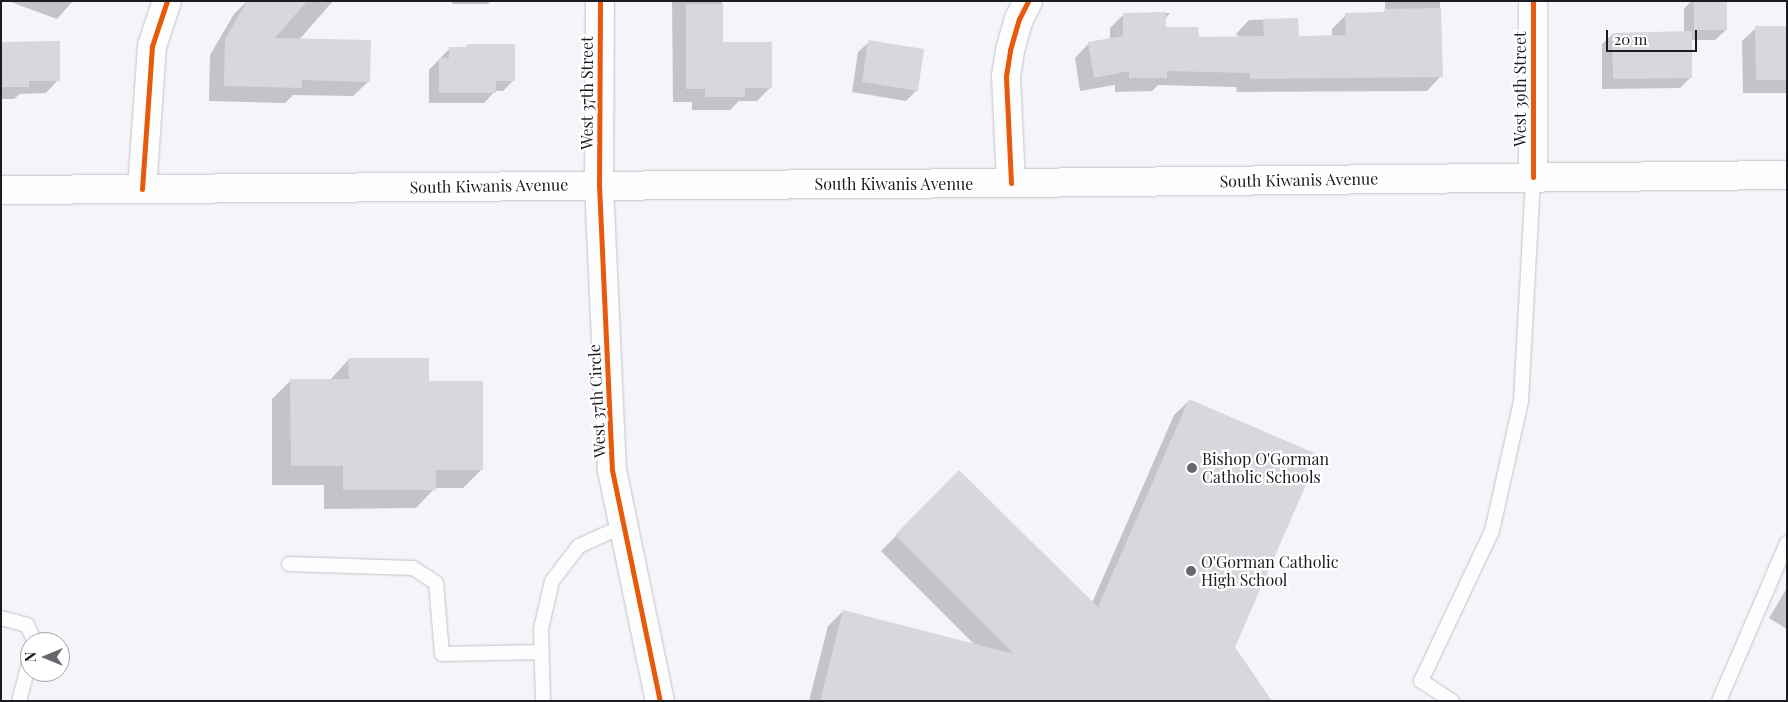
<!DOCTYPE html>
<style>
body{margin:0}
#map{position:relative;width:1788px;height:702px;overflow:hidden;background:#f4f4fa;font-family:"Playfair Display",serif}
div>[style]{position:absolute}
.shadow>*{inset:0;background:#0003}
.building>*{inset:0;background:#d7d8dd}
.roads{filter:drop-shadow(0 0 1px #c2c3c8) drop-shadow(0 0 1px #c2c3c8)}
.lane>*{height:14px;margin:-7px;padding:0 7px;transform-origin:7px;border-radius:7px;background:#fdfdfe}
.street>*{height:28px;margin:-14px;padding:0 14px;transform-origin:14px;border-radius:14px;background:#fdfdfe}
.secondary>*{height:28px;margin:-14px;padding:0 14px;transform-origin:14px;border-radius:14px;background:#fdfdfe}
.cycleway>*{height:5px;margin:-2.5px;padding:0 2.5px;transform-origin:2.5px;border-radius:2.5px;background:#e8590c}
.dots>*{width:14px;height:14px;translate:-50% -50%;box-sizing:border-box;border:2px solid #fff;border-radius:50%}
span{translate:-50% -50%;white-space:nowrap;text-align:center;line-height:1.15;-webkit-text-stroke:4.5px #fff;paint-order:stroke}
.street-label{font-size:16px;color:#1b1b21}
.poi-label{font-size:16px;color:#1b1b21}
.left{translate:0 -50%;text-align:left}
.frame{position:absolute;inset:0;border:2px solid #1b1b21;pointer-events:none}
.north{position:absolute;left:20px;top:632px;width:50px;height:50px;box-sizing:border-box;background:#fff;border:1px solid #a4a4a6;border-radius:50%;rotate:270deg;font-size:14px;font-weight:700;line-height:20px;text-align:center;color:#1b1b21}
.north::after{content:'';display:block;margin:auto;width:18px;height:22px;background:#67676d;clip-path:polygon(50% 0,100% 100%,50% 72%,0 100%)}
.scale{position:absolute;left:1606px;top:30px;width:91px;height:22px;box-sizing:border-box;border:2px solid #1b1b21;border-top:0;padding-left:6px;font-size:15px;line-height:18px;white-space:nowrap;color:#1b1b21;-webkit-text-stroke:4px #fff;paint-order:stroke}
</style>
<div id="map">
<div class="shadow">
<i style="clip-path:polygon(8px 1px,73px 1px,57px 19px)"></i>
<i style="clip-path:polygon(247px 1px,333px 1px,299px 40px,369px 81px,353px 96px,293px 95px,285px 103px,209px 101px,210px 55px,234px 14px)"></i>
<i style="clip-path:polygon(453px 1px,491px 1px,488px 4px,452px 4px)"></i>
<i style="clip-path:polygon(672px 1px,722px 1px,722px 44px,770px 88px,757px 101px,739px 101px,730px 110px,692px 110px,692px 102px,673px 102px)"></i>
<i style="clip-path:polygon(1385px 1px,1440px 1px,1441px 76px,1427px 91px,1237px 92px,1236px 87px,1158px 85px,1152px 91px,1115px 92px,1115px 85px,1080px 91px,1075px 58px,1089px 43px,1110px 40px,1110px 28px,1124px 14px,1170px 13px,1158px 28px,1197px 38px,1240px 38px,1236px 34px,1249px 20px,1297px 19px,1298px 37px,1332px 37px,1332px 29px,1346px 15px,1381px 14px,1385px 10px)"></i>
<i style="clip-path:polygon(1691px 1px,1726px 1px,1726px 30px,1715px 40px,1690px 40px,1691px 77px,1680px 88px,1602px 89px,1602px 44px,1613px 34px,1684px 33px,1684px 9px)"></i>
<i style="clip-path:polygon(1787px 27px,1787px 93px,1743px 93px,1742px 41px,1756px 28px)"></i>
<i style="clip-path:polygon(869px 42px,917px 90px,906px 101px,852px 92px,858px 52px)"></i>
<i style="clip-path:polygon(1px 43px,58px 80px,46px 93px,20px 94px,14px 99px,1px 99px)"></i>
<i style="clip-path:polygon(468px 45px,513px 81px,503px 91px,495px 91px,484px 103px,429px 103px,429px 70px,450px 48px,465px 48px)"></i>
<i style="clip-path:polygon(349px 359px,428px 383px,482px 469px,463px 488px,435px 488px,416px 508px,324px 509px,324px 485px,272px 485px,272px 399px,291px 380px,330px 380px)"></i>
<i style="clip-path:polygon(1190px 400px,1234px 647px,1270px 701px,809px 701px,828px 626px,843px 611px,975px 645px,881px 551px,959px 472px,1092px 603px,1174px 415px)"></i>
<i style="clip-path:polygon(1787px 588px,1787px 629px,1769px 618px)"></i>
</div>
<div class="building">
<i style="clip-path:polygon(247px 1px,307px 1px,275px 38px,371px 40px,370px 82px,302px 80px,302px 88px,224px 86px,225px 39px)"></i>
<i style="clip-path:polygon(1694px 1px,1727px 1px,1727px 30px,1694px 30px)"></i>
<i style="clip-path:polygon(686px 4px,723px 4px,723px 42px,772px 42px,772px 88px,745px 88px,745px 97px,705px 97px,705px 89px,686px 89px)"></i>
<i style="clip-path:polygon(1441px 8px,1443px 77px,1250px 79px,1250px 73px,1167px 71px,1167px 78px,1129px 78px,1129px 71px,1094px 78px,1088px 42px,1123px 36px,1123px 13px,1166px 12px,1166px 27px,1198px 27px,1199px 37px,1264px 36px,1263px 19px,1298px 18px,1299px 36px,1346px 35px,1345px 13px,1384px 12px,1384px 9px)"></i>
<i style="clip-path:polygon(1755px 26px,1787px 26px,1787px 80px,1756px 80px)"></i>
<i style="clip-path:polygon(1692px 31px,1692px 78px,1613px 79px,1612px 33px)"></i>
<i style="clip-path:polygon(868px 40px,924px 49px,918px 91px,862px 82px)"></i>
<i style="clip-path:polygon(60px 41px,60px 81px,29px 81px,29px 87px,1px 87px,1px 42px)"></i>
<i style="clip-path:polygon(467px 44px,515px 44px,515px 81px,496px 81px,496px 93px,439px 93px,439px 58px,449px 58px,449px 47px,467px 47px)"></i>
<i style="clip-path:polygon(348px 358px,429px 358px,429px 381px,483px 381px,483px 470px,436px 470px,436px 490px,343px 490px,343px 466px,291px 466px,290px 379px,349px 379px)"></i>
<i style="clip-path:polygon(1189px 399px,1319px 455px,1235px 647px,1272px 701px,820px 701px,843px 610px,1014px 654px,895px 535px,959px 470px,1098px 607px)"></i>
</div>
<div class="roads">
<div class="lane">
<i style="left:289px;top:564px;width:124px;rotate:1.8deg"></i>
<i style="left:413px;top:568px;width:27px;rotate:33deg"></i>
<i style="left:436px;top:583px;width:71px;rotate:85.2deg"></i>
<i style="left:442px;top:654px;width:100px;rotate:-1.1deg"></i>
<i style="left:1px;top:618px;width:27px;rotate:15deg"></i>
<i style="left:27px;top:625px;width:19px;rotate:65deg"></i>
<i style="left:19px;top:701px;width:42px;rotate:-75deg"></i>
<i style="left:543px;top:701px;width:72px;rotate:-91.6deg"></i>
<i style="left:541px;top:629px;width:49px;rotate:-77.1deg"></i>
<i style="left:552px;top:581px;width:44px;rotate:-52.4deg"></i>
<i style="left:579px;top:546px;width:51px;rotate:-24.5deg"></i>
<i style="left:1452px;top:701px;width:37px;rotate:-147deg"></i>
<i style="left:1421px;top:681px;width:166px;rotate:-64.7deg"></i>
<i style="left:1492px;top:531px;width:133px;rotate:-77.4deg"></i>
<i style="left:1521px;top:401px;width:224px;rotate:-86.9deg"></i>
<i style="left:1719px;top:701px;width:172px;rotate:-66.7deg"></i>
</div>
<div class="street">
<i style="left:1533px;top:1px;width:176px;rotate:90deg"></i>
<i style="left:1011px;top:183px;width:107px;rotate:-92.7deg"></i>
<i style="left:1006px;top:76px;width:26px;rotate:-81deg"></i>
<i style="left:1010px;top:50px;width:32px;rotate:-74deg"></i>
<i style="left:1019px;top:19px;width:20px;rotate:-63deg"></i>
<i style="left:599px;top:185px;width:285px;rotate:87.4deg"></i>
<i style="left:612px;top:470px;width:236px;rotate:78.3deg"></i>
<i style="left:142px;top:189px;width:143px;rotate:-86deg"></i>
<i style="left:152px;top:46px;width:47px;rotate:-71.6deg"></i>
</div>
<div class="secondary">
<i style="left:599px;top:185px;width:184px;rotate:-89.7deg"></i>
<i style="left:1px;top:190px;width:1010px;rotate:-0.4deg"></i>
<i style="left:1011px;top:183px;width:776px;rotate:-0.59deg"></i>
</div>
</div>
<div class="cycleway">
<i style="left:600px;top:1px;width:184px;rotate:90.3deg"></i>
<i style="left:599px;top:185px;width:285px;rotate:87.4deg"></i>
<i style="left:612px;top:470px;width:236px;rotate:78.3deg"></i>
<i style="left:1533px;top:1px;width:176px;rotate:90deg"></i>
<i style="left:1011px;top:183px;width:107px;rotate:-92.7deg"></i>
<i style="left:1006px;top:76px;width:26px;rotate:-81deg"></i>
<i style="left:1010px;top:50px;width:32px;rotate:-74deg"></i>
<i style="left:1019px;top:19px;width:20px;rotate:-63deg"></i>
<i style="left:142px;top:189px;width:143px;rotate:-86deg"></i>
<i style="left:152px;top:46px;width:47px;rotate:-71.6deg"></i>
</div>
<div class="dots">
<i style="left:1192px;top:468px;background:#67676d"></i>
<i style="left:1191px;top:571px;background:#67676d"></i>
</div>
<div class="street-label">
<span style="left:1520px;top:89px;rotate:-90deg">West 39th Street</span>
<span style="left:587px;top:93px;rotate:-90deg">West 37th Street</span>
<span style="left:1299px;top:180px;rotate:-1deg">South Kiwanis Avenue</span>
<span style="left:894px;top:184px">South Kiwanis Avenue</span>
<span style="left:489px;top:186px;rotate:-1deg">South Kiwanis Avenue</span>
<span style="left:597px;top:401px;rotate:-93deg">West 37th Circle</span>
</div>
<div class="poi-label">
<span class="left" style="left:1202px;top:468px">Bishop O'Gorman<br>Catholic Schools</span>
<span class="left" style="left:1201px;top:571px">O'Gorman Catholic<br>High School</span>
</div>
<div class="frame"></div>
<div class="north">N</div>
<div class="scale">20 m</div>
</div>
